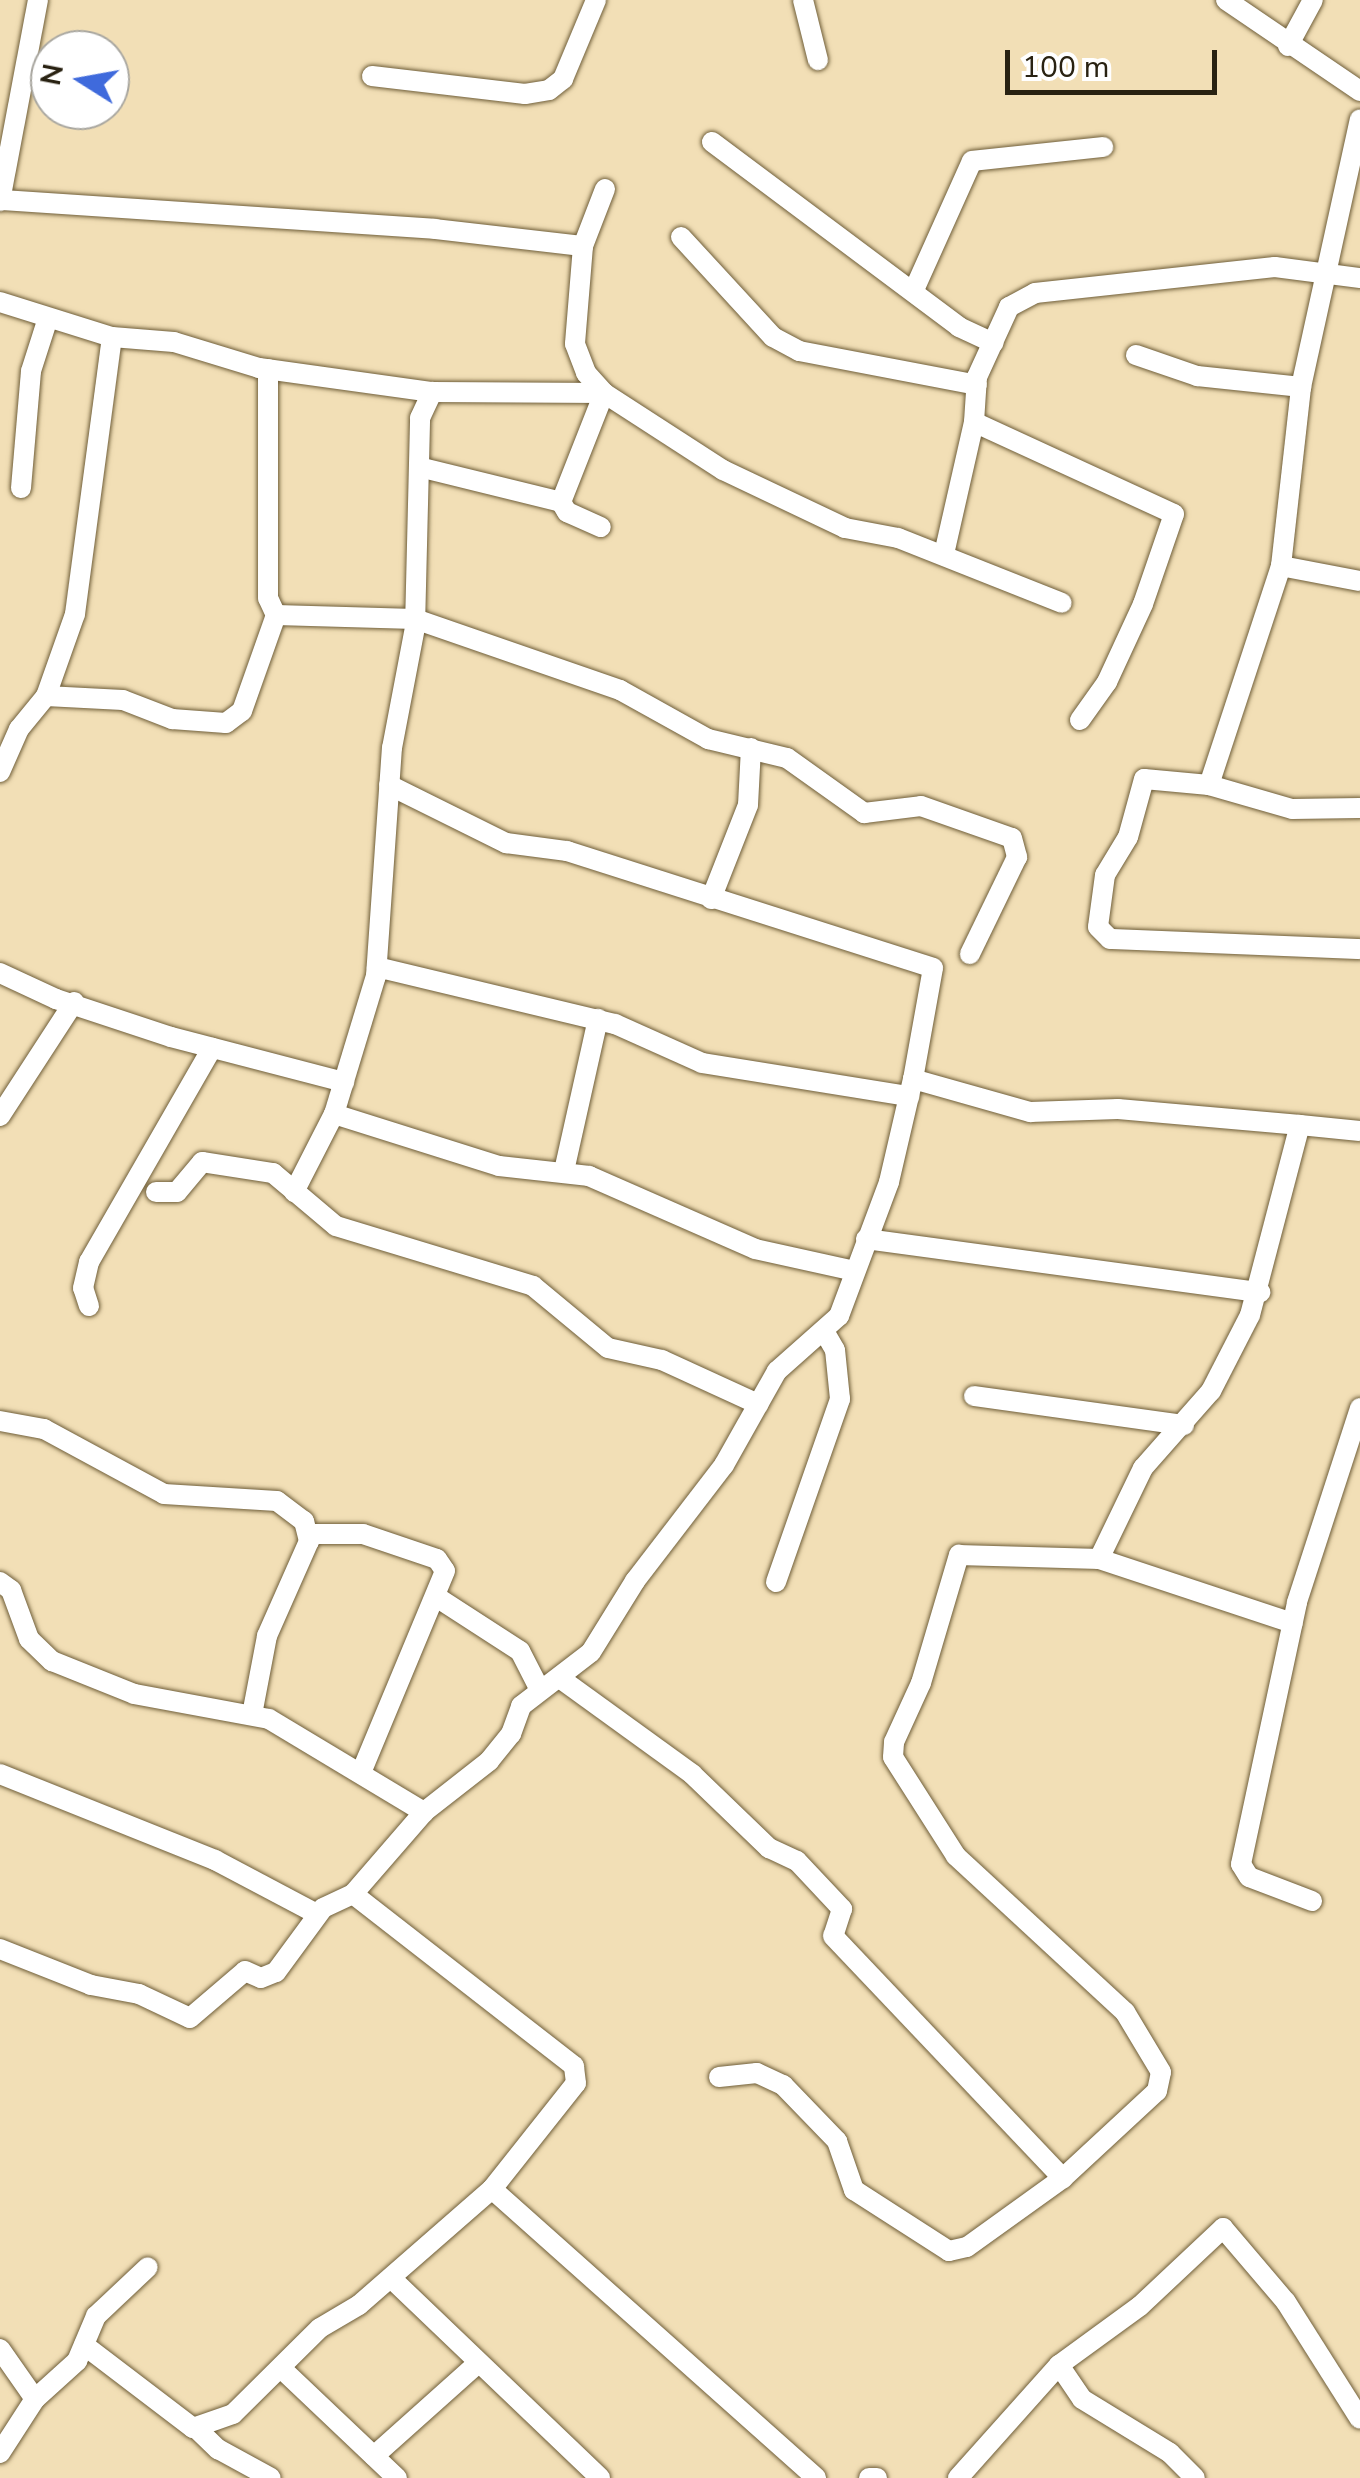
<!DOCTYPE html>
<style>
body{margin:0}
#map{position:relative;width:1360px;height:2478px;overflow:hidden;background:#f2dfb6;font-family:"Nunito Sans",sans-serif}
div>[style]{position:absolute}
.roads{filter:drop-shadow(0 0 2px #6f5e39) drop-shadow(0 0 2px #6f5e39)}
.minor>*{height:20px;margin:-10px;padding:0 10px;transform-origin:10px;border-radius:10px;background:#fff}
span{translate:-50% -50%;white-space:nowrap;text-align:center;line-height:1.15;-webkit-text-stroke:10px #fff;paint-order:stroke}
.north{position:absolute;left:30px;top:30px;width:100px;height:100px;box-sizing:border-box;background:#fff;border:2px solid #a9a7a0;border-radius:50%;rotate:281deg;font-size:28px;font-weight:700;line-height:40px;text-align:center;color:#292212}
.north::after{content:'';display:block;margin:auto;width:35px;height:45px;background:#3f6adc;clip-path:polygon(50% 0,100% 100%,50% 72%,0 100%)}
.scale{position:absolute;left:1005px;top:50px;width:212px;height:45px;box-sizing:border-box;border:5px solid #292212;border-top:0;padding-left:12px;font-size:30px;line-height:35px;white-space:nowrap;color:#292212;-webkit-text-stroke:8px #fff;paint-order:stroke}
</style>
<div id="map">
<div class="roads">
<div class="minor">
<i style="left:803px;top:0;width:62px;rotate:76deg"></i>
<i style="left:1226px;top:0;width:162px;rotate:34.2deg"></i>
<i style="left:1288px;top:46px;width:52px;rotate:-61.5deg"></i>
<i style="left:372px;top:76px;width:154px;rotate:6.7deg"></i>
<i style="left:525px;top:94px;width:24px;rotate:-9deg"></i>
<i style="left:549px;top:90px;width:18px;rotate:-38deg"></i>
<i style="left:563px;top:79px;width:86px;rotate:-67.3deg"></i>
<i style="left:712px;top:142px;width:309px;rotate:36.8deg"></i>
<i style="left:959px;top:327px;width:38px;rotate:25deg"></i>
<i style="left:1px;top:200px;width:435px;rotate:3.8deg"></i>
<i style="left:435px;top:229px;width:149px;rotate:6.6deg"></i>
<i style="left:583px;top:246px;width:98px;rotate:94.7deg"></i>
<i style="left:575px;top:344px;width:31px;rotate:69deg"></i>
<i style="left:586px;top:373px;width:27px;rotate:48deg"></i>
<i style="left:604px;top:393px;width:117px;rotate:111.5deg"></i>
<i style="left:561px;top:502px;width:12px;rotate:59deg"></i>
<i style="left:567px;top:512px;width:37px;rotate:24deg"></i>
<i style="left:0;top:201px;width:205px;rotate:-79.3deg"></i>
<i style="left:681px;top:237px;width:136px;rotate:47.4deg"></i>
<i style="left:773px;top:337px;width:30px;rotate:28deg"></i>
<i style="left:799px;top:351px;width:181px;rotate:10.8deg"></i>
<i style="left:583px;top:246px;width:61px;rotate:-68.9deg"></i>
<i style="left:914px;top:290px;width:141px;rotate:-65.8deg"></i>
<i style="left:972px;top:161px;width:132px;rotate:-6.1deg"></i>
<i style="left:0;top:302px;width:117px;rotate:17.4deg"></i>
<i style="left:112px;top:337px;width:62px;rotate:4.6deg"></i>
<i style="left:174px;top:342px;width:89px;rotate:17deg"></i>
<i style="left:259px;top:368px;width:175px;rotate:7.9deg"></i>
<i style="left:432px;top:392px;width:172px;rotate:0.3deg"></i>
<i style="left:604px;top:393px;width:142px;rotate:32.9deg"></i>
<i style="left:723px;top:470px;width:135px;rotate:25.4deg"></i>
<i style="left:845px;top:528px;width:54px;rotate:10.7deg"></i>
<i style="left:898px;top:538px;width:176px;rotate:21.6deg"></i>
<i style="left:1136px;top:355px;width:65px;rotate:19deg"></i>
<i style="left:1197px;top:376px;width:105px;rotate:6deg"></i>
<i style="left:268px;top:369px;width:229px;rotate:90deg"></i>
<i style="left:268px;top:598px;width:19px;rotate:65deg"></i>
<i style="left:276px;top:615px;width:139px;rotate:1.6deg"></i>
<i style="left:415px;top:619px;width:217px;rotate:19.1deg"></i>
<i style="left:620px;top:690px;width:101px;rotate:29.1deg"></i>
<i style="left:708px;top:739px;width:81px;rotate:13.5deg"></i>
<i style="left:787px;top:758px;width:95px;rotate:35.5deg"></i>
<i style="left:864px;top:813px;width:57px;rotate:-7deg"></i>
<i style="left:921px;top:806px;width:96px;rotate:19.4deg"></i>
<i style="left:1012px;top:838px;width:20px;rotate:75deg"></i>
<i style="left:1017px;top:857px;width:108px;rotate:115.9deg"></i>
<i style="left:423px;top:468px;width:142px;rotate:13.8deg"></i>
<i style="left:21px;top:488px;width:117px;rotate:-85.1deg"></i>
<i style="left:31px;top:371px;width:56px;rotate:-72.2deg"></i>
<i style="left:944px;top:554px;width:135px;rotate:-77.2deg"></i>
<i style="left:1281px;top:566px;width:80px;rotate:10.8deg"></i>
<i style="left:46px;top:696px;width:77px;rotate:3deg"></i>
<i style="left:123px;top:700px;width:53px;rotate:21.2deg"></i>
<i style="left:172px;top:719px;width:54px;rotate:4.2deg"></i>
<i style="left:226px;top:723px;width:20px;rotate:-37deg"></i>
<i style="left:242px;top:711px;width:102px;rotate:-70.5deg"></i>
<i style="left:1080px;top:720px;width:47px;rotate:-54.6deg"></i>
<i style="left:1107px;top:682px;width:86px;rotate:-65.2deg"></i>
<i style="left:1143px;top:604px;width:95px;rotate:-71deg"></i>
<i style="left:1174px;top:514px;width:220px;rotate:-155.3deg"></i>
<i style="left:974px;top:422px;width:45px;rotate:-86.2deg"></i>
<i style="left:977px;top:377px;width:77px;rotate:-65.4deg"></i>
<i style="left:1009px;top:307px;width:30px;rotate:-28deg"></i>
<i style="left:1035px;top:293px;width:241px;rotate:-6.2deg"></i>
<i style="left:1275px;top:267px;width:86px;rotate:7.4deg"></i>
<i style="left:0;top:772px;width:47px;rotate:-66.2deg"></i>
<i style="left:19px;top:729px;width:43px;rotate:-50.7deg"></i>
<i style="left:46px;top:696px;width:87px;rotate:-70.5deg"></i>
<i style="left:75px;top:614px;width:279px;rotate:-82.4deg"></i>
<i style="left:389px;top:785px;width:131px;rotate:26.4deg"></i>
<i style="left:506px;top:843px;width:62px;rotate:7.5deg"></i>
<i style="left:567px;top:851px;width:384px;rotate:17.7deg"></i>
<i style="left:933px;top:968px;width:113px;rotate:100.2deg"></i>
<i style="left:913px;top:1079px;width:122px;rotate:15.8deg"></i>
<i style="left:1030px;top:1112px;width:88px;rotate:-2deg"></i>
<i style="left:1118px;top:1109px;width:183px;rotate:5deg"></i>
<i style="left:1209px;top:785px;width:231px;rotate:-71.8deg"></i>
<i style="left:1281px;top:566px;width:180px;rotate:-83.6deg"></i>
<i style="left:1301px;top:387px;width:274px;rotate:-77.6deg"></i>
<i style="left:1360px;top:808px;width:68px;rotate:179.2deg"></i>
<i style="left:1292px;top:809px;width:86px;rotate:-163.9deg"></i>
<i style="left:1209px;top:785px;width:65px;rotate:-174.7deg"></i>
<i style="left:1144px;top:779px;width:60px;rotate:105.4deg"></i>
<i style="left:1128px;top:837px;width:44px;rotate:121.2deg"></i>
<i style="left:1105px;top:875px;width:52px;rotate:97.7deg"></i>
<i style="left:1098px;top:927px;width:17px;rotate:45deg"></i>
<i style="left:1110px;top:939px;width:250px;rotate:2.3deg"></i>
<i style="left:711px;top:899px;width:101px;rotate:-68.5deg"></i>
<i style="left:748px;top:805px;width:57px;rotate:-87deg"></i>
<i style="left:377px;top:967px;width:245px;rotate:13.5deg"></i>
<i style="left:615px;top:1024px;width:95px;rotate:24.1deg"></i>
<i style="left:702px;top:1063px;width:210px;rotate:9.1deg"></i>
<i style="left:0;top:973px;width:62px;rotate:24.9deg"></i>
<i style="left:56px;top:999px;width:121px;rotate:18.3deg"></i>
<i style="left:171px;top:1037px;width:179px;rotate:14.6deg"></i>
<i style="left:334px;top:1114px;width:173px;rotate:17.5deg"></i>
<i style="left:499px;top:1166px;width:91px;rotate:6.3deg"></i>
<i style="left:589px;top:1176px;width:181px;rotate:23.7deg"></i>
<i style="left:755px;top:1249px;width:101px;rotate:12.5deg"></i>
<i style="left:0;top:1116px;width:136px;rotate:-57deg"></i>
<i style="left:564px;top:1171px;width:156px;rotate:-77.4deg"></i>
<i style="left:156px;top:1192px;width:21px"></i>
<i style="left:177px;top:1192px;width:39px;rotate:-50deg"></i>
<i style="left:202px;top:1162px;width:72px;rotate:8.8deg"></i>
<i style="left:273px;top:1173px;width:82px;rotate:40.1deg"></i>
<i style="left:336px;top:1226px;width:206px;rotate:16.9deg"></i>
<i style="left:533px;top:1286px;width:97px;rotate:39.6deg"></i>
<i style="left:608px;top:1348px;width:55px;rotate:12.5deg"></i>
<i style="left:662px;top:1360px;width:106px;rotate:24.6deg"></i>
<i style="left:294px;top:1192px;width:88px;rotate:-62.9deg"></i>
<i style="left:334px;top:1114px;width:144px;rotate:-73.1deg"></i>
<i style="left:376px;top:976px;width:229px;rotate:-86deg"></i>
<i style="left:392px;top:748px;width:123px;rotate:-79.2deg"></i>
<i style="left:415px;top:627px;width:209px;rotate:-88.6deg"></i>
<i style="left:420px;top:418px;width:29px;rotate:-65deg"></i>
<i style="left:866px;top:1239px;width:398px;rotate:7.7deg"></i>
<i style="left:89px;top:1306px;width:19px;rotate:-108deg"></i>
<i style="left:83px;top:1288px;width:27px;rotate:-77deg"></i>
<i style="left:89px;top:1262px;width:247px;rotate:-60.1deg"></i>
<i style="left:974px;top:1396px;width:212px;rotate:7.9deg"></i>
<i style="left:0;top:1421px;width:45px;rotate:10.3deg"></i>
<i style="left:44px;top:1429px;width:136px;rotate:28.4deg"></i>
<i style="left:164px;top:1494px;width:113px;rotate:3.5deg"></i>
<i style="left:277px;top:1501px;width:34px;rotate:37deg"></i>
<i style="left:304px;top:1521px;width:21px;rotate:76deg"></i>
<i style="left:309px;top:1541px;width:104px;rotate:113.9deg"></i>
<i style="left:267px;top:1636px;width:80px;rotate:100.8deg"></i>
<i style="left:310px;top:1534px;width:53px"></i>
<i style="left:363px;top:1534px;width:78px;rotate:18.7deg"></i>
<i style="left:437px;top:1559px;width:14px;rotate:56deg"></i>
<i style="left:445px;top:1571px;width:219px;rotate:112.6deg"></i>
<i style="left:1099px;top:1559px;width:204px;rotate:18.3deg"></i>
<i style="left:0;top:1582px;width:14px;rotate:36deg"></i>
<i style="left:11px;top:1590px;width:52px;rotate:69.8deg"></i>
<i style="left:29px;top:1639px;width:32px;rotate:44deg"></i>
<i style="left:52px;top:1661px;width:88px;rotate:21.9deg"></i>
<i style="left:134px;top:1694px;width:137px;rotate:10.5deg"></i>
<i style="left:269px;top:1719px;width:181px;rotate:31deg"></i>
<i style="left:776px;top:1582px;width:194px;rotate:-70.7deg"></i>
<i style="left:840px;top:1399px;width:49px;rotate:-95.8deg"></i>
<i style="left:835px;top:1350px;width:20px;rotate:-120deg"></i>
<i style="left:438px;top:1598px;width:98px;rotate:32.9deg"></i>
<i style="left:520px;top:1651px;width:44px;rotate:62.9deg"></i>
<i style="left:561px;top:1679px;width:162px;rotate:35.9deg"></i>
<i style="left:692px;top:1774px;width:107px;rotate:43.9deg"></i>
<i style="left:769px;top:1848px;width:31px;rotate:25deg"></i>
<i style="left:797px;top:1861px;width:66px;rotate:46.8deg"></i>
<i style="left:842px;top:1909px;width:28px;rotate:108deg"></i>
<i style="left:833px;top:1936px;width:334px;rotate:46.5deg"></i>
<i style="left:0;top:1774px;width:232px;rotate:21.8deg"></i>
<i style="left:215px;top:1860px;width:115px;rotate:27.9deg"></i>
<i style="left:1312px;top:1901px;width:67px;rotate:-159.1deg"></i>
<i style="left:1249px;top:1877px;width:15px;rotate:-122deg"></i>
<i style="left:1241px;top:1864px;width:268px;rotate:-77.9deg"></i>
<i style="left:1297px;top:1602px;width:204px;rotate:-72deg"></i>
<i style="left:0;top:1949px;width:98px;rotate:21.6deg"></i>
<i style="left:91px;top:1985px;width:49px;rotate:10.6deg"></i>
<i style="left:139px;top:1994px;width:56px;rotate:25.2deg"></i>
<i style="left:190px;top:2018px;width:72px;rotate:-40.5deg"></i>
<i style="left:245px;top:1971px;width:17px;rotate:24deg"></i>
<i style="left:261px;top:1978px;width:16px;rotate:-22deg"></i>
<i style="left:276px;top:1972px;width:79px;rotate:-53.7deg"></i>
<i style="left:323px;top:1908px;width:33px;rotate:-25deg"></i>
<i style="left:353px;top:1894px;width:108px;rotate:-49.1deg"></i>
<i style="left:424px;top:1812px;width:83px;rotate:-38.1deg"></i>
<i style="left:489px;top:1761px;width:35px;rotate:-51deg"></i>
<i style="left:511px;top:1734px;width:30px;rotate:-70deg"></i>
<i style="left:521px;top:1706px;width:88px;rotate:-37.6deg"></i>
<i style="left:591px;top:1652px;width:84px;rotate:-58.2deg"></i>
<i style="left:635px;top:1581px;width:146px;rotate:-52.5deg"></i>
<i style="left:724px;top:1465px;width:108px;rotate:-60.6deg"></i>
<i style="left:777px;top:1371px;width:83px;rotate:-41.6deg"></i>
<i style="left:839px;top:1316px;width:143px;rotate:-69.5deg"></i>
<i style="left:889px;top:1182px;width:106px;rotate:-76.9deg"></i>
<i style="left:719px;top:2077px;width:38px;rotate:-6deg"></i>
<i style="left:757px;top:2073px;width:29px;rotate:25deg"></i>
<i style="left:783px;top:2085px;width:78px;rotate:46deg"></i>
<i style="left:837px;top:2141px;width:52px;rotate:70.9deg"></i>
<i style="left:854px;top:2190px;width:113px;rotate:32.7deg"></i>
<i style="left:949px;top:2251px;width:18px;rotate:-13deg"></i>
<i style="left:967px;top:2247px;width:118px;rotate:-35.7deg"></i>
<i style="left:1063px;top:2178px;width:128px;rotate:-42.8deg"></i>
<i style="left:1157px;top:2091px;width:19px;rotate:-78deg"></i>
<i style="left:1161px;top:2072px;width:70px;rotate:-121deg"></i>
<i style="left:1125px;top:2012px;width:230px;rotate:-137.3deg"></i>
<i style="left:956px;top:1856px;width:117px;rotate:-122.5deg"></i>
<i style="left:893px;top:1757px;width:15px;rotate:-86deg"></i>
<i style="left:894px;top:1742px;width:65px;rotate:-65.4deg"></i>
<i style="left:921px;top:1683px;width:134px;rotate:-73.5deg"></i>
<i style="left:959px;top:1555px;width:140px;rotate:1.6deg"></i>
<i style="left:1099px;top:1559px;width:101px;rotate:-64.2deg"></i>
<i style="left:1143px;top:1468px;width:103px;rotate:-48.6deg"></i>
<i style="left:1211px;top:1391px;width:85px;rotate:-62.8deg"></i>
<i style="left:1250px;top:1315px;width:196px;rotate:-75.3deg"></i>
<i style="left:1300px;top:1125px;width:60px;rotate:5.7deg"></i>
<i style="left:492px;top:2189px;width:434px;rotate:41.7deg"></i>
<i style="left:391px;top:2278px;width:289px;rotate:43.7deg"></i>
<i style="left:84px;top:2345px;width:137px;rotate:37.3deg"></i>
<i style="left:193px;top:2428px;width:42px;rotate:-19.3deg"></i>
<i style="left:233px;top:2414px;width:122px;rotate:-44.7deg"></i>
<i style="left:320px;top:2328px;width:45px;rotate:-30.5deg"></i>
<i style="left:359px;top:2305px;width:176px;rotate:-41.1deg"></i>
<i style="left:492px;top:2189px;width:135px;rotate:-51.6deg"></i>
<i style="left:576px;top:2083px;width:17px;rotate:-97deg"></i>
<i style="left:574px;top:2066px;width:280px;rotate:-142.1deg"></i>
<i style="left:0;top:2349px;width:61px;rotate:55deg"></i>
<i style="left:1059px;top:2365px;width:41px;rotate:55.9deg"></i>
<i style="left:1082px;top:2399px;width:103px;rotate:31.5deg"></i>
<i style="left:1170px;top:2453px;width:35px;rotate:45deg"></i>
<i style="left:283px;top:2370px;width:157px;rotate:43.5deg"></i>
<i style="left:198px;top:2430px;width:28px;rotate:44deg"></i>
<i style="left:218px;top:2449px;width:60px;rotate:28.7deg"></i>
<i style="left:0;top:2453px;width:64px;rotate:-57.1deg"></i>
<i style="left:35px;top:2399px;width:57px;rotate:-42.1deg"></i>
<i style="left:77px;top:2361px;width:49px;rotate:-67.1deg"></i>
<i style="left:96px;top:2316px;width:71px;rotate:-43.3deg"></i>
<i style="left:374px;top:2456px;width:140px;rotate:-41.8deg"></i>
<i style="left:869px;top:2478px;width:8px"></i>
<i style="left:958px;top:2478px;width:152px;rotate:-48.2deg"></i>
<i style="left:1059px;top:2365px;width:100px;rotate:-36.1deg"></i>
<i style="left:1140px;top:2306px;width:114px;rotate:-43.2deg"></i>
<i style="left:1223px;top:2228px;width:97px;rotate:49.6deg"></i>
<i style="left:1286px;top:2302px;width:138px;rotate:57.7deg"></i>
</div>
</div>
<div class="north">N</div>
<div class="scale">100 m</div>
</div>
